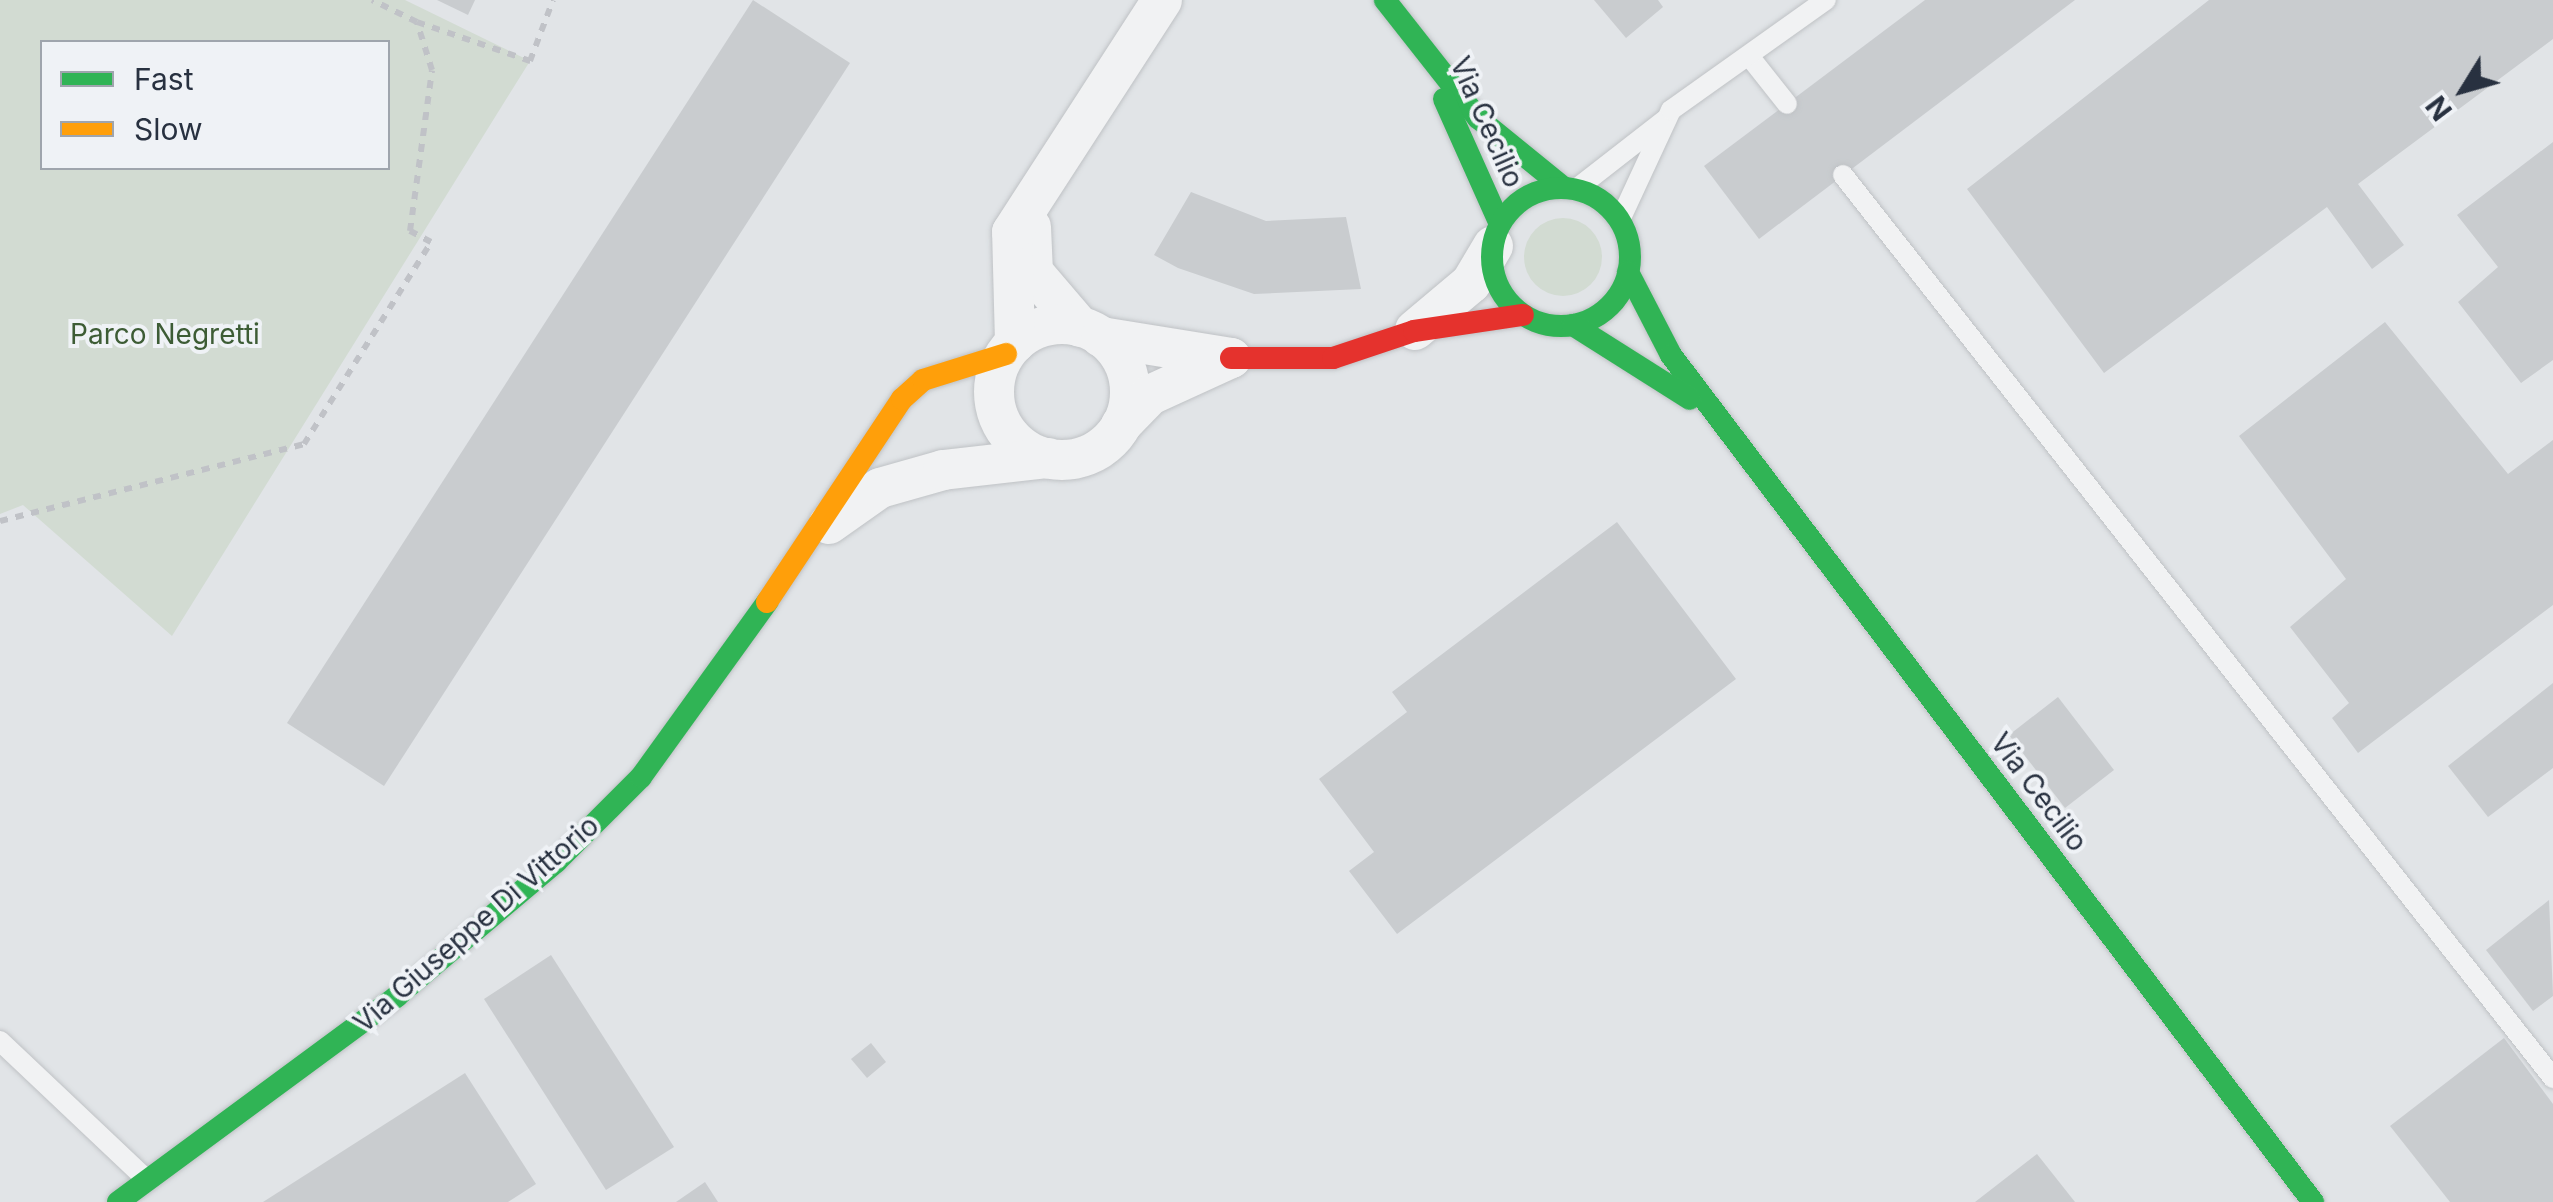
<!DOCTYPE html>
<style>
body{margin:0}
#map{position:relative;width:2553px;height:1202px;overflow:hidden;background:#e1e4e7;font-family:Inter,sans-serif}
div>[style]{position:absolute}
.green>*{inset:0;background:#d2dbd2}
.round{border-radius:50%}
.building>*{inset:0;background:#c9cccf}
.path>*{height:6px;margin-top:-3px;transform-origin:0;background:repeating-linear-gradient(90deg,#c0c2c7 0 8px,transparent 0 16px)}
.roads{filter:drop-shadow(0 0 2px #bfc2c5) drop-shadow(0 0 2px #bfc2c5)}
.lane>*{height:20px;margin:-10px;padding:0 10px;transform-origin:10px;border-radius:10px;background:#f1f2f3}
.street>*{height:40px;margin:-20px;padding:0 20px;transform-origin:20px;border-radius:20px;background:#f1f2f3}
.street>.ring{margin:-20px;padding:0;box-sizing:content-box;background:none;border:40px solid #f1f2f3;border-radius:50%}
.fast>*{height:22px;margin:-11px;padding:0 11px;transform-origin:11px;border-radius:11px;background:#30b455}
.fast>.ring{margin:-11px;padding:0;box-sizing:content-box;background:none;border:22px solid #30b455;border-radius:50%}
.slow>*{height:22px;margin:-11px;padding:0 11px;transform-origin:11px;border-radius:11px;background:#ff9f0a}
.jam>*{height:22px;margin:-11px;padding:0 11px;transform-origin:11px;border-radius:11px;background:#e5322d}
span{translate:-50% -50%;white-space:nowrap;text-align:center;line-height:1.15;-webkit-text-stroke:8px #eff2f6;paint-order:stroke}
.street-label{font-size:28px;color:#283140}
.park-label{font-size:28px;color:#3d5c35}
.legend{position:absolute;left:40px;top:40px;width:350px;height:130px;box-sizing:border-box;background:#eff2f6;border:2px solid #9fa5ad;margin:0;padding:12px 18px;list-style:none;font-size:30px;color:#283140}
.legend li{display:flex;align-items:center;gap:20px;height:50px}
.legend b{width:50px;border:2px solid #9fa5ad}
.north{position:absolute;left:2413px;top:40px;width:100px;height:100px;-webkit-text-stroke:8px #eff2f6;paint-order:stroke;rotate:233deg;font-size:28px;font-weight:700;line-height:40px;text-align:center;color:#283140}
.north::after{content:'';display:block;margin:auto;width:35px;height:45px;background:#283140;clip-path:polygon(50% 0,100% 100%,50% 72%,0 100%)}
</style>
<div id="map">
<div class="green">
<i style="clip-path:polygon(evenodd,0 0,405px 0,530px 61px,172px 636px,23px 505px,0 514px,0 0,388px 42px,388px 168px,42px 168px,42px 42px,388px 42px)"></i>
<i class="round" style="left:1524px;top:218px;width:78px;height:78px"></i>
</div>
<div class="building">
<i style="clip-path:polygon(437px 0,475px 0,468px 15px)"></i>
<i style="clip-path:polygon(753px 0,850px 63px,384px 786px,287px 723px)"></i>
<i style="clip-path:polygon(1594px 0,1658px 0,1663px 7px,1626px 38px)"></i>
<i style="clip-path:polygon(1925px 0,2075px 0,1759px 239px,1704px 166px)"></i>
<i style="clip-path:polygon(2209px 0,2553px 0,2553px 39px,2358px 184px,2404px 245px,2372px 269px,2327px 207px,2104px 373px,1967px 189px)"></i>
<i style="clip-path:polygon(2553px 142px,2553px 360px,2521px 383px,2458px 302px,2498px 267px,2457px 215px)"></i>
<i style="clip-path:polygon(1191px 192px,1266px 221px,1346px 217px,1361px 289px,1254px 294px,1178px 268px,1154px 255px)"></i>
<i style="clip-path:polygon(2385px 322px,2508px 474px,2553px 440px,2553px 605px,2358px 753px,2332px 718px,2349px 703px,2290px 627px,2346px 579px,2239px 436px)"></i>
<i style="clip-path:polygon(1617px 522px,1736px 679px,1397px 934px,1349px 871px,1374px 852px,1319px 779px,1407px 712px,1392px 692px)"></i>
<i style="clip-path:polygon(2553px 683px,2553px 768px,2488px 817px,2448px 766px)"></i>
<i style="clip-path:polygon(2058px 697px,2114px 770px,2065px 808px,2009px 735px)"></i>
<i style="clip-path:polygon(2549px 900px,2553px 996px,2533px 1011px,2486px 950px)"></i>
<i style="clip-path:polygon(551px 955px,674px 1147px,606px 1190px,484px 999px)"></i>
<i style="clip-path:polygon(2504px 1038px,2553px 1104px,2553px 1202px,2450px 1202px,2390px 1126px)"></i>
<i style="clip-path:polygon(871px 1043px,886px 1062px,867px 1078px,851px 1059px)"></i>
<i style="clip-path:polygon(465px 1073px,536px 1184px,508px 1202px,263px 1202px)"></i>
<i style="clip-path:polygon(2037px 1154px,2075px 1202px,1975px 1202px)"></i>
<i style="clip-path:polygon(705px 1182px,718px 1202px,676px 1202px)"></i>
</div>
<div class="path">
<i style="left:417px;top:22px;width:120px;rotate:19deg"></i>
<i style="left:530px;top:61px;width:65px;rotate:-69.3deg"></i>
<i style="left:0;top:521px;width:314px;rotate:-14.2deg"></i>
<i style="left:304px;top:444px;width:239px;rotate:-57.8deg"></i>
<i style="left:431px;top:242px;width:24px;rotate:-152deg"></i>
<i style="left:410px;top:231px;width:162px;rotate:-82.2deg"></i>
<i style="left:432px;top:70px;width:50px;rotate:-107.4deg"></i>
<i style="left:417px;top:22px;width:50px;rotate:-153.9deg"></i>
</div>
<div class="roads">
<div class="lane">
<i style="left:1749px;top:56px;width:61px;rotate:51.6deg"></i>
<i style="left:1843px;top:175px;width:1149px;rotate:51.82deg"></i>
<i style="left:1575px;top:190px;width:114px;rotate:-37.9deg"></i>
<i style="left:1620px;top:220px;width:121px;rotate:-65.1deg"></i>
<i style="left:1671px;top:110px;width:190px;rotate:-35.4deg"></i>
<i style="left:0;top:1041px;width:202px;rotate:43.4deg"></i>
</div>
<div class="street">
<i style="left:1031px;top:227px;width:45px;rotate:87.5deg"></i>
<i style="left:1033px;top:272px;width:72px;rotate:49.5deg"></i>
<i class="ring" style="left:994px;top:324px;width:96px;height:96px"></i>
<i style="left:1415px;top:330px;width:73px;rotate:-40deg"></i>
<i style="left:1471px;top:283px;width:43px;rotate:-59.3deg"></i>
<i style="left:1101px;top:337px;width:132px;rotate:9.2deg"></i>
<i style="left:1231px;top:358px;width:89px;rotate:155.4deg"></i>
<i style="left:1150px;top:395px;width:42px;rotate:134deg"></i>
<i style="left:1015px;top:343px;width:111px;rotate:-91.5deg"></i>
<i style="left:1012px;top:232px;width:276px;rotate:-57.1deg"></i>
<i style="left:829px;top:524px;width:62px;rotate:-35.2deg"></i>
<i style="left:880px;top:488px;width:66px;rotate:-15.9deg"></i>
<i style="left:943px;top:470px;width:106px;rotate:-6.5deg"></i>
</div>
<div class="fast">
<i style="left:1385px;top:0;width:150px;rotate:51.8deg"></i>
<i style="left:1478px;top:118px;width:109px;rotate:39.1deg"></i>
<i style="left:1444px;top:99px;width:137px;rotate:65.9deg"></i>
<i class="ring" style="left:1492px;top:188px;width:116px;height:116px"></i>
<i style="left:1628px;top:272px;width:93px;rotate:62.6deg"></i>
<i style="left:1671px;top:355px;width:1063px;rotate:52.84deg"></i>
<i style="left:1573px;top:325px;width:138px;rotate:32.3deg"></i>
<i style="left:118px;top:1202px;width:347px;rotate:-36.4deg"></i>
<i style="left:397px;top:996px;width:208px;rotate:-40.1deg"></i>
<i style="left:556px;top:862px;width:120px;rotate:-45deg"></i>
<i style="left:641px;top:777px;width:216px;rotate:-54.2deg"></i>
</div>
<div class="slow">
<i style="left:767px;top:602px;width:244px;rotate:-56.4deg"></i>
<i style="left:902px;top:399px;width:28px;rotate:-42deg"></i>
<i style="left:923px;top:380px;width:87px;rotate:-17.4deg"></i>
</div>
<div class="jam">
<i style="left:1231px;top:358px;width:102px"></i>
<i style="left:1333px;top:358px;width:85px;rotate:-18.4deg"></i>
<i style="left:1414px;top:331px;width:110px;rotate:-8.4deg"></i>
</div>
</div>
<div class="street-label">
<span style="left:1487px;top:122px;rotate:66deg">Via Cecilio</span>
<span style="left:2039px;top:792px;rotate:53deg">Via Cecilio</span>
<span style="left:476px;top:924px;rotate:-41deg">Via Giuseppe Di Vittorio</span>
</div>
<div class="park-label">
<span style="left:165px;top:334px">Parco Negretti</span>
</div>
<ul class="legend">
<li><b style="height:12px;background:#30b455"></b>Fast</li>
<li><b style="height:12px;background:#ff9f0a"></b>Slow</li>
</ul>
<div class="north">N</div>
</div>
